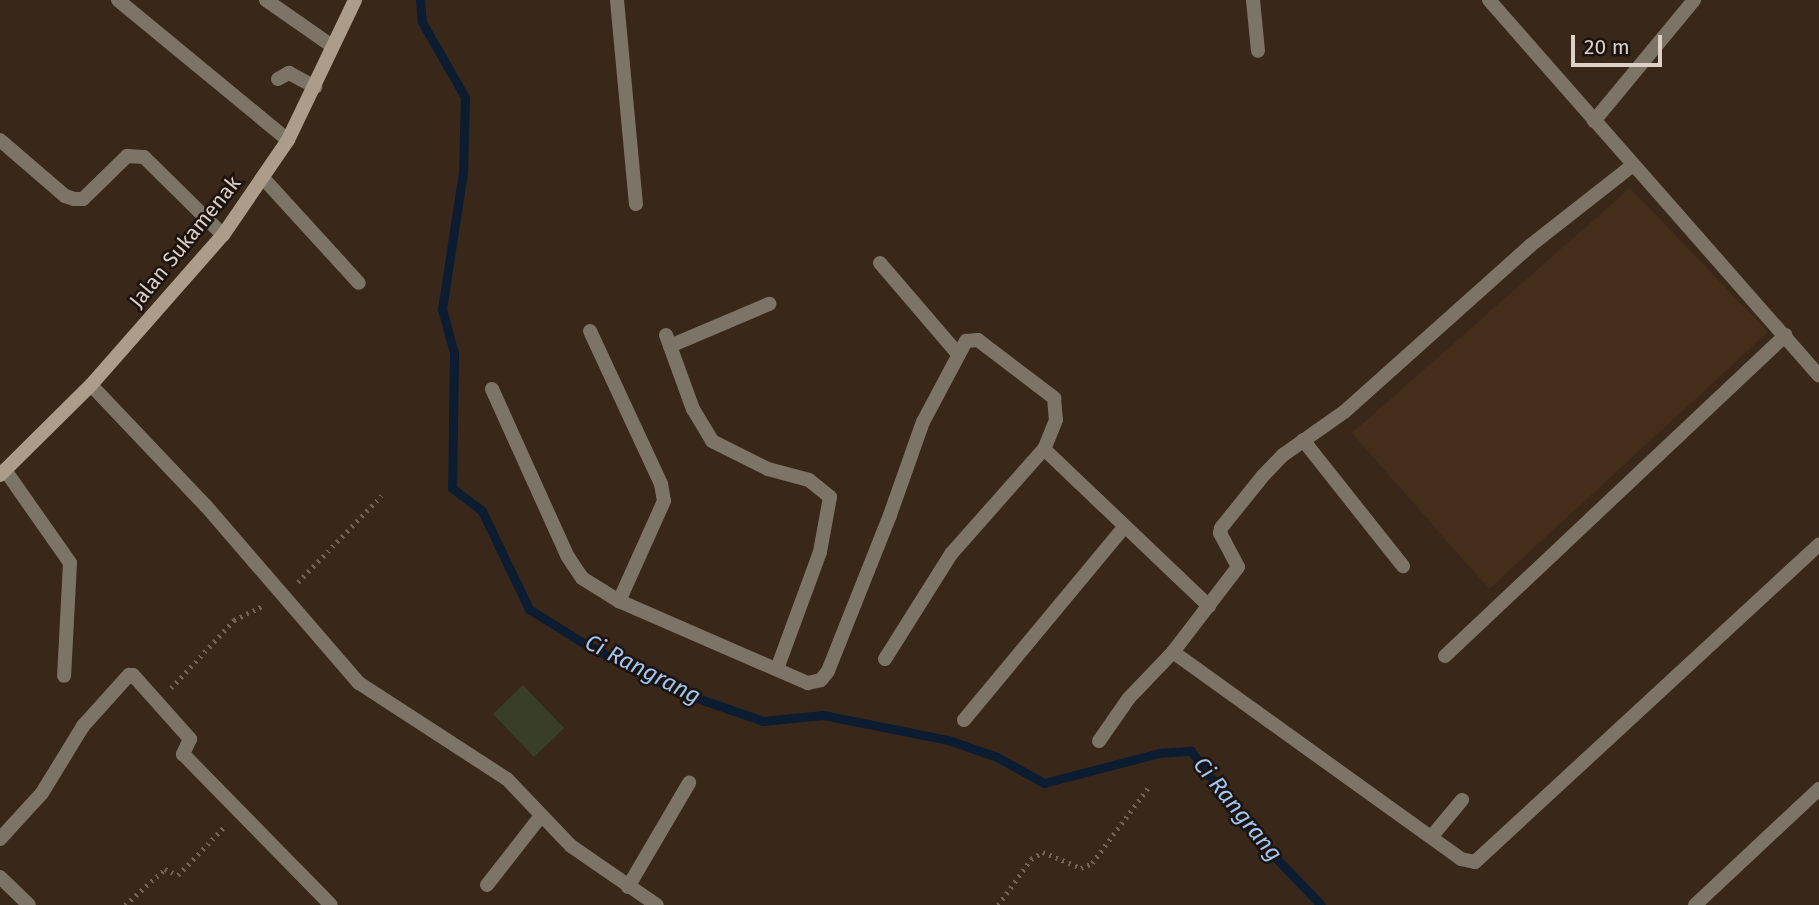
<!DOCTYPE html>
<style>
body{margin:0}
#map{position:relative;width:1819px;height:905px;overflow:hidden;background:#39281a;font-family:"Fira Sans",sans-serif}
div>[style]{position:absolute}
.built>*{inset:0;background:#442e1a}
.green>*{inset:0;background:#393e29}
.stream>*{height:9px;margin:-4.5px;padding:0 4.5px;transform-origin:4.5px;border-radius:4.5px;background:#0c1c31}
.path>*{height:4.5px;margin-top:-2.25px;transform-origin:0;background:repeating-linear-gradient(90deg,#736457 0 2px,transparent 0 7px)}
.lane>*{height:14px;margin:-7px;padding:0 7px;transform-origin:7px;border-radius:7px;background:#7d7468}
.street>*{height:14px;margin:-7px;padding:0 7px;transform-origin:7px;border-radius:7px;background:#7d7468}
.secondary>*{height:14px;margin:-7px;padding:0 7px;transform-origin:7px;border-radius:7px;background:#ab9d89}
span{translate:-50% -50%;white-space:nowrap;text-align:center;line-height:1.15;-webkit-text-stroke:5px #1b130d;paint-order:stroke}
.street-label{font-size:21px;color:#dcd0c7}
.water-label{font-size:23px;color:#a1c5f4;font-style:italic}
.scale{position:absolute;left:1571px;top:35px;width:91px;height:32px;box-sizing:border-box;border:4px solid #dcd0c7;border-top:0;padding-left:9px;font-size:21px;line-height:24px;white-space:nowrap;color:#dcd0c7;-webkit-text-stroke:5px #1b130d;paint-order:stroke}
</style>
<div id="map">
<div class="built">
<i style="clip-path:polygon(1630px 188px,1768px 332px,1489px 589px,1352px 433px)"></i>
</div>
<div class="green">
<i style="clip-path:polygon(523px 685px,564px 728px,534px 757px,493px 714px)"></i>
</div>
<div class="stream">
<i style="left:420px;top:0;width:22px;rotate:85deg"></i>
<i style="left:422px;top:22px;width:86px;rotate:60.2deg"></i>
<i style="left:465px;top:97px;width:75px;rotate:91.5deg"></i>
<i style="left:463px;top:172px;width:139px;rotate:98.7deg"></i>
<i style="left:442px;top:309px;width:46px;rotate:74.7deg"></i>
<i style="left:454px;top:353px;width:135px;rotate:90.8deg"></i>
<i style="left:452px;top:488px;width:38px;rotate:37deg"></i>
<i style="left:482px;top:511px;width:109px;rotate:64.4deg"></i>
<i style="left:529px;top:609px;width:66px;rotate:32deg"></i>
<i style="left:585px;top:644px;width:103px;rotate:27.1deg"></i>
<i style="left:677px;top:691px;width:91px;rotate:19.2deg"></i>
<i style="left:763px;top:721px;width:60px;rotate:-5.7deg"></i>
<i style="left:823px;top:715px;width:127px;rotate:11.3deg"></i>
<i style="left:948px;top:740px;width:52px;rotate:19.1deg"></i>
<i style="left:997px;top:757px;width:54px;rotate:29deg"></i>
<i style="left:1044px;top:783px;width:119px;rotate:-14.6deg"></i>
<i style="left:1159px;top:753px;width:32px;rotate:-4deg"></i>
<i style="left:1191px;top:751px;width:104px;rotate:53.2deg"></i>
<i style="left:1253px;top:834px;width:98px;rotate:46.2deg"></i>
</div>
<div class="path">
<i style="left:298px;top:582px;width:120px;rotate:-46deg"></i>
<i style="left:171px;top:688px;width:93px;rotate:-47.2deg"></i>
<i style="left:234px;top:620px;width:34px;rotate:-26deg"></i>
<i style="left:125px;top:905px;width:54px;rotate:-42deg"></i>
<i style="left:165px;top:869px;width:14px;rotate:25deg"></i>
<i style="left:178px;top:875px;width:66px;rotate:-46.2deg"></i>
<i style="left:998px;top:905px;width:57px;rotate:-54.3deg"></i>
<i style="left:1031px;top:859px;width:14px;rotate:-30deg"></i>
<i style="left:1043px;top:852px;width:41px;rotate:22.8deg"></i>
<i style="left:1081px;top:868px;width:12px;rotate:-24deg"></i>
<i style="left:1092px;top:863px;width:94px;rotate:-53.3deg"></i>
</div>
<div class="lane">
<i style="left:118px;top:0;width:220px;rotate:39.5deg"></i>
<i style="left:617px;top:0;width:205px;rotate:84.7deg"></i>
<i style="left:278px;top:79px;width:13px;rotate:-29deg"></i>
<i style="left:289px;top:73px;width:30px;rotate:28deg"></i>
<i style="left:5px;top:470px;width:113px;rotate:55deg"></i>
<i style="left:70px;top:563px;width:113px;rotate:93deg"></i>
</div>
<div class="street">
<i style="left:266px;top:0;width:80px;rotate:34.9deg"></i>
<i style="left:1253px;top:0;width:51px;rotate:84.4deg"></i>
<i style="left:1489px;top:0;width:500px;rotate:48.7deg"></i>
<i style="left:1594px;top:121px;width:157px;rotate:-50.4deg"></i>
<i style="left:0;top:140px;width:86px;rotate:40.7deg"></i>
<i style="left:65px;top:196px;width:9px;rotate:18deg"></i>
<i style="left:74px;top:199px;width:9px"></i>
<i style="left:83px;top:199px;width:62px;rotate:-44.3deg"></i>
<i style="left:127px;top:156px;width:17px;rotate:3deg"></i>
<i style="left:144px;top:157px;width:111px;rotate:44.6deg"></i>
<i style="left:1633px;top:165px;width:130px;rotate:141.9deg"></i>
<i style="left:1531px;top:245px;width:251px;rotate:138.2deg"></i>
<i style="left:1344px;top:412px;width:75px;rotate:144.8deg"></i>
<i style="left:1283px;top:455px;width:30px;rotate:134deg"></i>
<i style="left:1262px;top:477px;width:65px;rotate:128.8deg"></i>
<i style="left:1221px;top:528px;width:5px;rotate:101deg"></i>
<i style="left:1220px;top:533px;width:38px;rotate:62deg"></i>
<i style="left:1238px;top:567px;width:107px;rotate:127.4deg"></i>
<i style="left:1173px;top:652px;width:355px;rotate:35.7deg"></i>
<i style="left:1461px;top:859px;width:14px;rotate:12deg"></i>
<i style="left:1475px;top:862px;width:468px;rotate:-42.7deg"></i>
<i style="left:263px;top:178px;width:142px;rotate:47.6deg"></i>
<i style="left:880px;top:263px;width:120px;rotate:49.4deg"></i>
<i style="left:590px;top:331px;width:169px;rotate:65.1deg"></i>
<i style="left:661px;top:484px;width:17px;rotate:80deg"></i>
<i style="left:664px;top:501px;width:110px;rotate:114.2deg"></i>
<i style="left:666px;top:335px;width:79px;rotate:70deg"></i>
<i style="left:693px;top:409px;width:37px;rotate:59deg"></i>
<i style="left:712px;top:441px;width:63px;rotate:26.6deg"></i>
<i style="left:768px;top:469px;width:42px;rotate:15deg"></i>
<i style="left:809px;top:480px;width:27px;rotate:39deg"></i>
<i style="left:830px;top:497px;width:56px;rotate:100.3deg"></i>
<i style="left:820px;top:552px;width:125px;rotate:110.2deg"></i>
<i style="left:670px;top:346px;width:108px;rotate:-23deg"></i>
<i style="left:91px;top:385px;width:167px;rotate:46.5deg"></i>
<i style="left:206px;top:506px;width:234px;rotate:49.2deg"></i>
<i style="left:359px;top:683px;width:176px;rotate:33deg"></i>
<i style="left:507px;top:779px;width:93px;rotate:46.3deg"></i>
<i style="left:571px;top:846px;width:104px;rotate:34.5deg"></i>
<i style="left:492px;top:389px;width:184px;rotate:65.7deg"></i>
<i style="left:568px;top:557px;width:25px;rotate:56deg"></i>
<i style="left:582px;top:578px;width:44px;rotate:31.9deg"></i>
<i style="left:619px;top:601px;width:206px;rotate:23.5deg"></i>
<i style="left:808px;top:683px;width:13px;rotate:-13deg"></i>
<i style="left:821px;top:680px;width:11px;rotate:-52deg"></i>
<i style="left:828px;top:671px;width:168px;rotate:-68.3deg"></i>
<i style="left:890px;top:515px;width:99px;rotate:-70.5deg"></i>
<i style="left:923px;top:422px;width:92px;rotate:-62deg"></i>
<i style="left:966px;top:341px;width:12px;rotate:-5deg"></i>
<i style="left:978px;top:340px;width:96px;rotate:37.3deg"></i>
<i style="left:1054px;top:398px;width:22px;rotate:85deg"></i>
<i style="left:1056px;top:420px;width:31px;rotate:112deg"></i>
<i style="left:1303px;top:440px;width:161px;rotate:51.6deg"></i>
<i style="left:1445px;top:656px;width:468px;rotate:-43.3deg"></i>
<i style="left:885px;top:659px;width:124px;rotate:-57.8deg"></i>
<i style="left:951px;top:554px;width:140px;rotate:-48.5deg"></i>
<i style="left:1044px;top:449px;width:228px;rotate:43.6deg"></i>
<i style="left:964px;top:720px;width:252px;rotate:-50.3deg"></i>
<i style="left:1099px;top:741px;width:52px;rotate:-55.1deg"></i>
<i style="left:1129px;top:698px;width:64px;rotate:-46.3deg"></i>
<i style="left:1432px;top:836px;width:47px;rotate:-50.2deg"></i>
<i style="left:0;top:839px;width:62px;rotate:-47.6deg"></i>
<i style="left:42px;top:793px;width:79px;rotate:-58.5deg"></i>
<i style="left:83px;top:726px;width:69px;rotate:-48deg"></i>
<i style="left:129px;top:675px;width:4px"></i>
<i style="left:133px;top:675px;width:86px;rotate:48.3deg"></i>
<i style="left:190px;top:739px;width:17px;rotate:115deg"></i>
<i style="left:183px;top:754px;width:211px;rotate:45.6deg"></i>
<i style="left:0;top:877px;width:40px;rotate:44deg"></i>
<i style="left:487px;top:885px;width:88px;rotate:-52deg"></i>
<i style="left:628px;top:887px;width:121px;rotate:-59.6deg"></i>
<i style="left:1695px;top:905px;width:170px;rotate:-43.1deg"></i>
</div>
<div class="secondary">
<i style="left:0;top:475px;width:128px;rotate:-44.7deg"></i>
<i style="left:91px;top:385px;width:200px;rotate:-48.7deg"></i>
<i style="left:223px;top:235px;width:115px;rotate:-55.6deg"></i>
<i style="left:288px;top:140px;width:155px;rotate:-64.4deg"></i>
</div>
<div class="street-label">
<span style="left:185px;top:242px;rotate:-51deg">Jalan Sukamenak</span>
</div>
<div class="water-label">
<span style="left:643px;top:669px;rotate:27deg">Ci Rangrang</span>
<span style="left:1238px;top:809px;rotate:51deg">Ci Rangrang</span>
</div>
<div class="scale">20 m</div>
</div>
